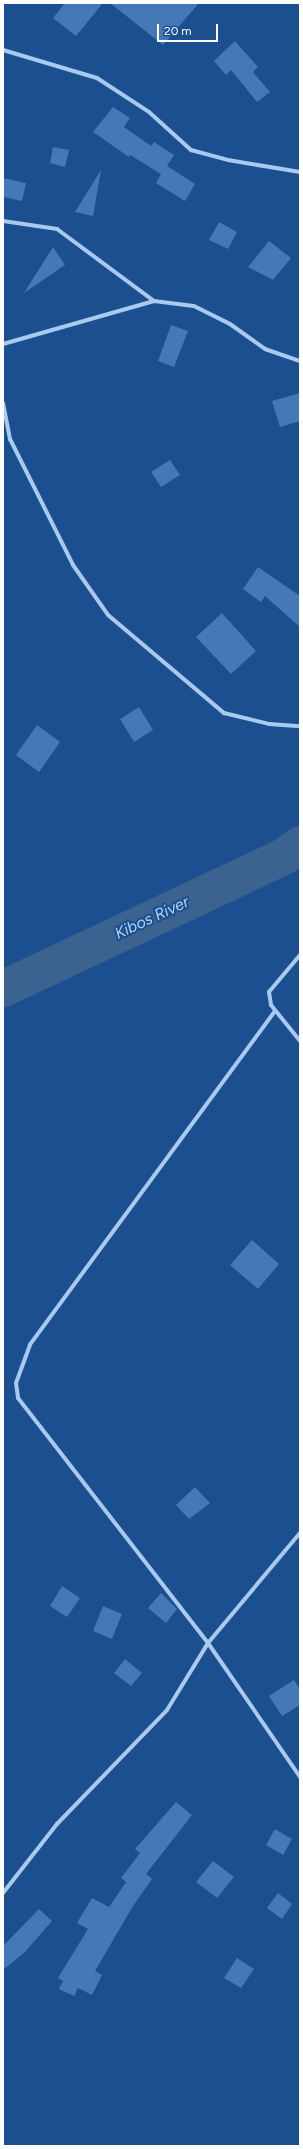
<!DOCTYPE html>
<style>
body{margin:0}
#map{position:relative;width:303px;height:2149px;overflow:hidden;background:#1b4f8f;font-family:Figtree,sans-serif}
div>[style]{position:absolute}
.river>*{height:37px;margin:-18.5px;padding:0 18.5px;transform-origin:18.5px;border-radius:18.5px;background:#3c6290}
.building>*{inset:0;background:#4478b7}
.minor>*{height:4px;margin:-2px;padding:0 2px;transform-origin:2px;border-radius:2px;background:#a9c9ee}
span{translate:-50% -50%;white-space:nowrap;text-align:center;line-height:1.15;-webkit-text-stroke:4px #1b4f8f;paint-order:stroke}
.water-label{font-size:16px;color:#b5d3f5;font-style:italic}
.frame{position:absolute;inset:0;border:4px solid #fff;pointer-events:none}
.scale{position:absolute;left:157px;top:24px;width:61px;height:18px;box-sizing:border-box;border:2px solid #fff;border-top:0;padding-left:5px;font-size:12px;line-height:14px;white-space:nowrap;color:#fff;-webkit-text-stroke:3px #1b4f8f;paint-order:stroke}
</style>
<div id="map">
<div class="river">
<i style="left:3px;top:988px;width:310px;rotate:-25.2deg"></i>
<i style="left:283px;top:856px;width:21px;rotate:-35deg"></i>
</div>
<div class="building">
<i style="clip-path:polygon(65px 3px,103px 3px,76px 36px,53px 18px)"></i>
<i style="clip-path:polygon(110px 3px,199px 3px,163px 45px)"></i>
<i style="clip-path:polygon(235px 41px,258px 67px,253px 72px,270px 92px,257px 102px,231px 70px,226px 75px,214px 61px)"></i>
<i style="clip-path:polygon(113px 107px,130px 118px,124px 127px,151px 146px,154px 142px,174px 155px,167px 166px,195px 184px,185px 201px,156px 183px,161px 174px,130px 155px,129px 157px,93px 132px)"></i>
<i style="clip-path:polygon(53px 147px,69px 150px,65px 167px,50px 163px)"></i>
<i style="clip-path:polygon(101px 170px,93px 216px,75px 212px)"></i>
<i style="clip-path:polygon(3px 178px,26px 183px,22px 201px,3px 197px)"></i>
<i style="clip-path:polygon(219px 222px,237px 232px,228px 249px,209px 240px)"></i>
<i style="clip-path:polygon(269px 241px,291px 258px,273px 280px,248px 267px)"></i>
<i style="clip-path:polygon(53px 247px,65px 265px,24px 293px)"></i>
<i style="clip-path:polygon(171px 325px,188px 331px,174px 367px,158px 361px)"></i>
<i style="clip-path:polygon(300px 393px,300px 421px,280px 427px,272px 401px)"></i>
<i style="clip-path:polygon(170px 460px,180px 475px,161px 487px,151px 472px)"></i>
<i style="clip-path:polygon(258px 567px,300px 596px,300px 627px,265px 596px,261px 602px,243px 589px)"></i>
<i style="clip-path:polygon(222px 613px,256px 651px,231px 674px,196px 637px)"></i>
<i style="clip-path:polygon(139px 707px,153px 730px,134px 742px,120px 719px)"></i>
<i style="clip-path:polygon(37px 725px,60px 742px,39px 772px,16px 755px)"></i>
<i style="clip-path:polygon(252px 1240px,279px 1264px,258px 1289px,230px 1265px)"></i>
<i style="clip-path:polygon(195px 1487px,210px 1503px,189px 1519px,176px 1505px)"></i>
<i style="clip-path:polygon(62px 1586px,80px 1598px,67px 1617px,50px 1606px)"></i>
<i style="clip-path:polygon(161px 1593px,177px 1609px,166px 1623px,148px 1608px)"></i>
<i style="clip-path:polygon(103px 1606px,122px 1614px,112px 1639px,93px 1631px)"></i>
<i style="clip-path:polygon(125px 1659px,142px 1673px,131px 1686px,114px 1673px)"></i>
<i style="clip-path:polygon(294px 1680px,300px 1689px,300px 1705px,282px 1716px,269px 1696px)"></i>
<i style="clip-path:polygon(176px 1802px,192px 1815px,146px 1874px,152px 1879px,133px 1906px,95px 1971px,102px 1975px,92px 1995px,78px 1988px,74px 1996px,59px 1989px,63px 1981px,58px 1978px,88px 1929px,77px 1923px,92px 1898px,109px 1907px,126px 1882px,121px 1878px,140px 1853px,135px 1849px)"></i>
<i style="clip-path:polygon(275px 1829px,292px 1839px,283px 1855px,266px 1845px)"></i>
<i style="clip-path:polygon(213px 1861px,234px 1877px,217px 1898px,196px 1882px)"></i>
<i style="clip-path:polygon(278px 1893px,292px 1904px,282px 1919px,267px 1908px)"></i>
<i style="clip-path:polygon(39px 1909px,52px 1921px,25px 1952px,3px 1970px,3px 1946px)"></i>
<i style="clip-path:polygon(237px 1958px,254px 1969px,241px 1988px,224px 1978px)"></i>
</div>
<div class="minor">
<i style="left:3px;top:50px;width:98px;rotate:16.6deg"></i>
<i style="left:97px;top:78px;width:62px;rotate:33.2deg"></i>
<i style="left:149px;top:112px;width:57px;rotate:42.1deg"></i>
<i style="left:191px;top:150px;width:38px;rotate:15deg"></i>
<i style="left:228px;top:160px;width:73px;rotate:9.5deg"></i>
<i style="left:3px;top:221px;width:55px;rotate:8.4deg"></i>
<i style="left:57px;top:229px;width:121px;rotate:36.6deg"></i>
<i style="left:3px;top:344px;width:157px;rotate:-15.9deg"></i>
<i style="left:154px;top:301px;width:40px;rotate:7.1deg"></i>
<i style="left:194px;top:306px;width:40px;rotate:26.6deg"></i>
<i style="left:230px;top:324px;width:43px;rotate:35.5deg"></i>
<i style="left:265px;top:349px;width:37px;rotate:19deg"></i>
<i style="left:3px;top:403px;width:37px;rotate:79deg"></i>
<i style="left:10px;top:439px;width:141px;rotate:63.4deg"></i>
<i style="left:73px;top:565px;width:61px;rotate:55deg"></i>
<i style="left:108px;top:615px;width:152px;rotate:40.2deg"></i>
<i style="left:224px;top:713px;width:46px;rotate:13.7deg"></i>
<i style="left:269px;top:724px;width:31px;rotate:4deg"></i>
<i style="left:300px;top:955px;width:48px;rotate:130deg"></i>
<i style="left:269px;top:992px;width:13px;rotate:81deg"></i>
<i style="left:271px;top:1005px;width:46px;rotate:51.1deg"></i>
<i style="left:275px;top:1011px;width:414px;rotate:126.3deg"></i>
<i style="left:30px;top:1345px;width:40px;rotate:110.2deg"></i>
<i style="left:16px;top:1383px;width:15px;rotate:82deg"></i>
<i style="left:18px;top:1398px;width:310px;rotate:52.2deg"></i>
<i style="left:208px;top:1643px;width:163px;rotate:55.5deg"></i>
<i style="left:3px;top:1893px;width:88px;rotate:-52deg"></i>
<i style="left:57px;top:1824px;width:158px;rotate:-46deg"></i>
<i style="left:167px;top:1710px;width:79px;rotate:-58.5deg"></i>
<i style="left:208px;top:1643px;width:143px;rotate:-50.1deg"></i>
</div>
<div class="water-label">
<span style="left:152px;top:918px;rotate:-25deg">Kibos River</span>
</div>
<div class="frame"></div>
<div class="scale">20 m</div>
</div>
